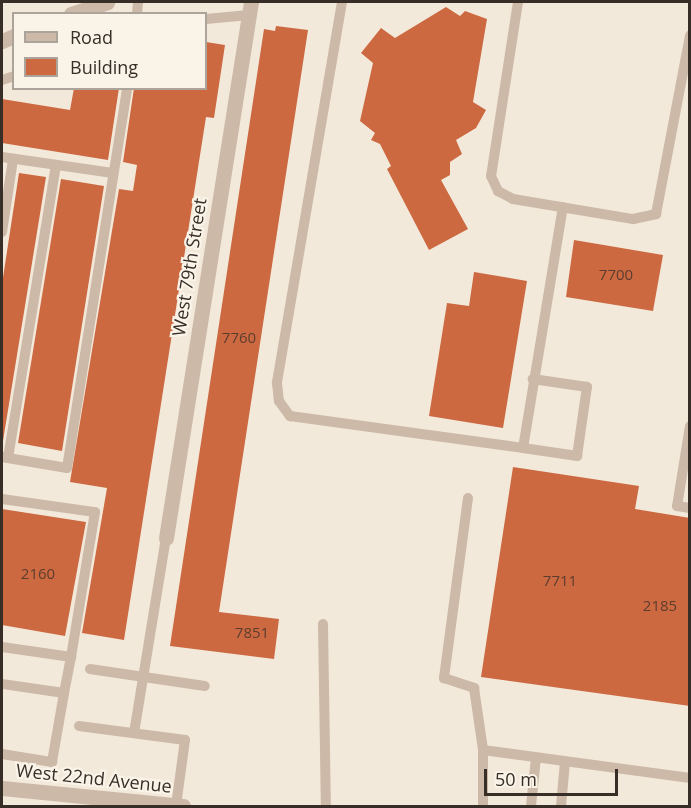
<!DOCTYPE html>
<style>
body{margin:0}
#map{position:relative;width:691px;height:808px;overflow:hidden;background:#f3e9db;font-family:"Open Sans",sans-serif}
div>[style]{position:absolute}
.building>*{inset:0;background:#cc6941}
.service>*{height:10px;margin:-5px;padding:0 5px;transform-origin:5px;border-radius:5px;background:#ccb9a7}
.minor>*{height:15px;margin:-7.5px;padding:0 7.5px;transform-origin:7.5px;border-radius:7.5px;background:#ccb9a7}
.tertiary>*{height:15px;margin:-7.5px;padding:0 7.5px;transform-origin:7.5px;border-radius:7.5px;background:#ccb9a7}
span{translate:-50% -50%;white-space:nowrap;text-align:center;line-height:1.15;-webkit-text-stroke:4.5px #faf3e8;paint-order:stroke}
.number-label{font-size:15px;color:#5d3d2e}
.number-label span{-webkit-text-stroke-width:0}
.street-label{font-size:18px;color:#382e28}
.frame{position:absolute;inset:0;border:3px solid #382e28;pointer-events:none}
.legend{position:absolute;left:12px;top:12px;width:195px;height:78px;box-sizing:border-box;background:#faf3e8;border:2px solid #aca49b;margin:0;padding:8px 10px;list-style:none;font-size:18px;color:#382e28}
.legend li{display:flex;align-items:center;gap:12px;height:30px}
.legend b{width:30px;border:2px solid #aca49b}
.scale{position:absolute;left:484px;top:769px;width:134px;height:27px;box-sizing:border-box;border:3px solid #382e28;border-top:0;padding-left:8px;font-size:18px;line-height:21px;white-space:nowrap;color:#382e28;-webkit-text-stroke:4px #faf3e8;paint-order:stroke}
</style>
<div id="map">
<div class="building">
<i style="clip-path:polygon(446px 7px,460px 16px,465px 11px,487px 19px,473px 102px,486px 110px,476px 128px,456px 140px,462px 154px,450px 162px,450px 175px,441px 180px,468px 229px,429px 250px,387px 169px,391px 166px,380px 144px,371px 140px,375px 133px,360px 121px,373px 63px,361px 53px,381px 28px,395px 38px)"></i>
<i style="clip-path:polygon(276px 26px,308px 30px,219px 612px,279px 619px,274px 659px,170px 646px,264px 29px,275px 31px)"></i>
<i style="clip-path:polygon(206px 42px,225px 45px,214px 118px,206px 117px,124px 640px,82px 633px,107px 488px,70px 482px,119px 189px,133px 191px,137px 165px,123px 162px,134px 88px,206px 88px)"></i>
<i style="clip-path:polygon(74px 88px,119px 88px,108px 160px,2px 143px,2px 99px,70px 110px)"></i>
<i style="clip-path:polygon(19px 173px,46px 177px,3px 441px,2px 284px)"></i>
<i style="clip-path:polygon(61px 179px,104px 186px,62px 451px,18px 443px)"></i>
<i style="clip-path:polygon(574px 240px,663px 255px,653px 311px,566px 297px)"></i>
<i style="clip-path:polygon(474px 272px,527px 281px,503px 428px,429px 416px,447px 303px,469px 306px)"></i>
<i style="clip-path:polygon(513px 467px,639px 486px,635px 509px,690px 518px,690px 706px,481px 677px)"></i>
<i style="clip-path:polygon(2px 509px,86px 522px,65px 636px,2px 625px)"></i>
</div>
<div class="service">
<i style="left:342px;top:2px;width:387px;rotate:99.7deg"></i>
<i style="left:277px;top:383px;width:18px;rotate:84deg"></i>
<i style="left:279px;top:401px;width:19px;rotate:54deg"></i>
<i style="left:290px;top:416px;width:235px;rotate:7.8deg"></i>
<i style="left:523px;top:448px;width:244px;rotate:-80.6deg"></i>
<i style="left:518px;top:2px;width:176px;rotate:98.8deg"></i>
<i style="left:491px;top:176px;width:17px;rotate:65deg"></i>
<i style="left:498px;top:191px;width:17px;rotate:28deg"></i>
<i style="left:513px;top:199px;width:122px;rotate:9.5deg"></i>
<i style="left:633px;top:219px;width:24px;rotate:-12deg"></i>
<i style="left:656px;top:214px;width:182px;rotate:-79.2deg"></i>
<i style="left:137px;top:14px;width:12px;rotate:-85deg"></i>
<i style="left:206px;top:19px;width:43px;rotate:-5.3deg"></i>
<i style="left:2px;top:80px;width:13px;rotate:-18deg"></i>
<i style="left:2px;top:157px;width:112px;rotate:8.2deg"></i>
<i style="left:2px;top:232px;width:74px;rotate:-81.4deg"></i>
<i style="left:690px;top:426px;width:81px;rotate:99.2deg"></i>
<i style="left:677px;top:506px;width:13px;rotate:9deg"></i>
<i style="left:523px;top:448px;width:55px;rotate:8.4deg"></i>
<i style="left:577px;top:456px;width:70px;rotate:-81.8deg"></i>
<i style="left:587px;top:387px;width:55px;rotate:-171.6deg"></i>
<i style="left:2px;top:457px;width:66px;rotate:9.6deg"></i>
<i style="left:67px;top:468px;width:385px;rotate:-81deg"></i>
<i style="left:8px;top:458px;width:297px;rotate:-80.7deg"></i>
<i style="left:468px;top:498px;width:182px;rotate:97.6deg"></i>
<i style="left:444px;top:678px;width:32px;rotate:18deg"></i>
<i style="left:474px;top:688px;width:63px;rotate:81.7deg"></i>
<i style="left:483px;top:750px;width:209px;rotate:7.7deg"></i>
<i style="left:2px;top:499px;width:94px;rotate:8deg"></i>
<i style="left:95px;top:512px;width:147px;rotate:99.4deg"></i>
<i style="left:323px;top:624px;width:182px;rotate:89.1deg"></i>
<i style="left:2px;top:647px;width:70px;rotate:8.2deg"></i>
<i style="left:71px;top:657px;width:37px;rotate:101deg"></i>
<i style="left:64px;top:693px;width:63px;rotate:-171.7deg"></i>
<i style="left:90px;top:669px;width:116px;rotate:8.4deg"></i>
<i style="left:79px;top:726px;width:107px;rotate:7.5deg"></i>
<i style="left:185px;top:740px;width:67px;rotate:97.8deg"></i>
<i style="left:134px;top:733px;width:198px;rotate:-80.7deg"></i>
<i style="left:2px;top:754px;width:51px;rotate:9.1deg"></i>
<i style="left:52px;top:762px;width:70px;rotate:-80.1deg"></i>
<i style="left:483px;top:806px;width:56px;rotate:-90deg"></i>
<i style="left:531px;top:806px;width:48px;rotate:-84.1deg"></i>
<i style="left:561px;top:806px;width:44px;rotate:-84.8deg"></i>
</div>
<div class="minor">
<i style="left:166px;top:538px;width:543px;rotate:-80.99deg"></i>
<i style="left:2px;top:788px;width:182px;rotate:5.7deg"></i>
</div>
<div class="tertiary">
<i style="left:71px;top:14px;width:38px;rotate:-18deg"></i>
<i style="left:2px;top:41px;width:13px;rotate:-23deg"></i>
</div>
<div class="number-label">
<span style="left:616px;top:275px">7700</span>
<span style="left:239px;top:338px">7760</span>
<span style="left:38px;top:574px">2160</span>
<span style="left:560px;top:581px">7711</span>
<span style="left:660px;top:606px">2185</span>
<span style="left:252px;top:633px">7851</span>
</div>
<div class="street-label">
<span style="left:189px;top:267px;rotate:-81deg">West 79th Street</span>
<span style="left:94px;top:778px;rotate:6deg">West 22nd Avenue</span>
</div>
<div class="frame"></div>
<ul class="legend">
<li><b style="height:8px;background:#ccb9a7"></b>Road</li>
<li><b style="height:16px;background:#cc6941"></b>Building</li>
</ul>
<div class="scale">50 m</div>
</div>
